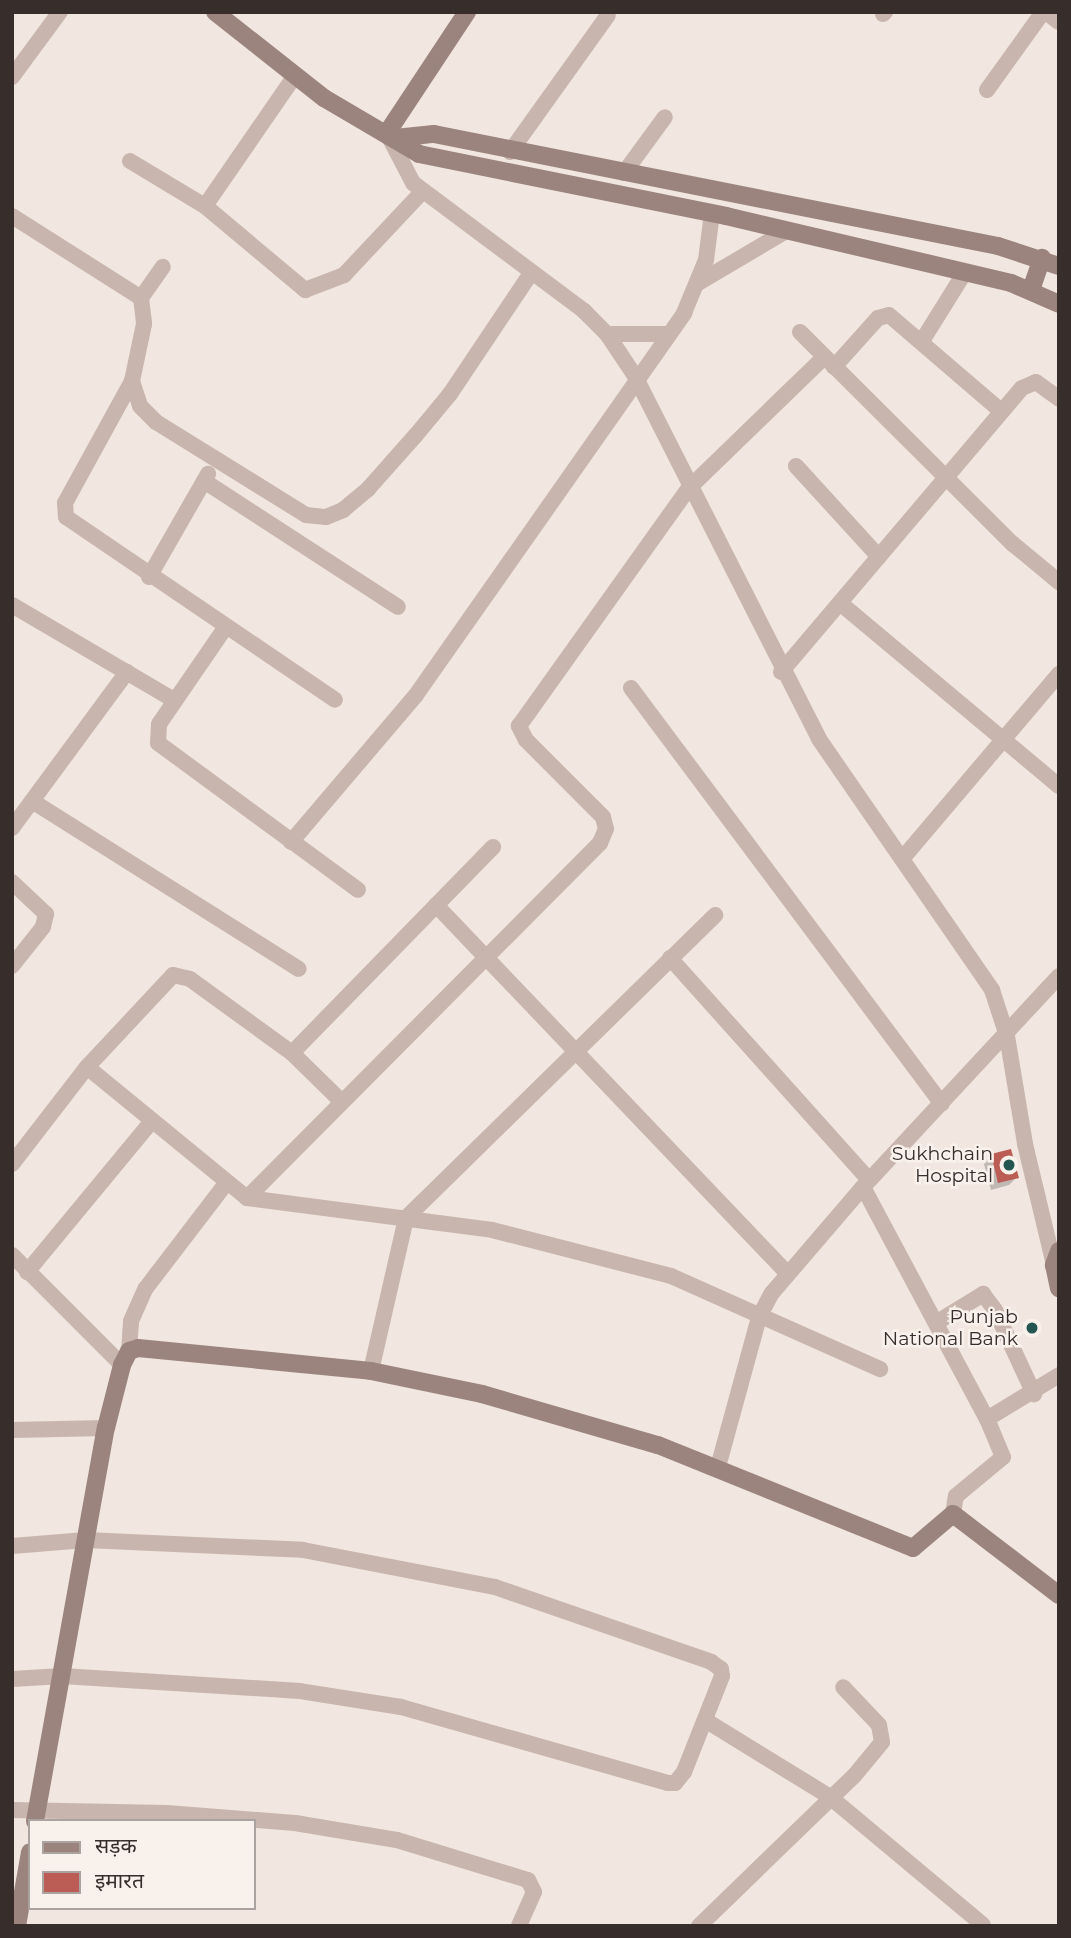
<!DOCTYPE html>
<meta charset="utf-8">
<style>
body{margin:0}
#map{position:relative;width:1071px;height:1938px;overflow:hidden;background:#f1e6e0;font-family:Montserrat,"Noto Sans Devanagari",sans-serif}
div>[style]{position:absolute}
.shadow>*{inset:0;background:#0003}
.building>*{inset:0;background:#bb5d54}
.street>*{height:16px;margin:-8px;padding:0 8px;transform-origin:8px;border-radius:8px;background:#c8b5ad}
.secondary>*{height:18px;margin:-9px;padding:0 9px;transform-origin:9px;border-radius:9px;background:#9c847e}
.dots>*{width:19px;height:19px;translate:-50% -50%;box-sizing:border-box;border:4px solid #f9f1ec;border-radius:50%}
span{translate:-50% -50%;white-space:nowrap;text-align:center;line-height:1.15;-webkit-text-stroke:5px #f9f1ec;paint-order:stroke}
.poi-label{font-size:19px;color:#372d2b}
.right{translate:-100% -50%;text-align:right}
.frame{position:absolute;inset:0;border:14px solid #372d2b;pointer-events:none}
.legend{position:absolute;left:28px;top:1819px;width:228px;height:91px;box-sizing:border-box;background:#f9f1ec;border:2px solid #aba39f;margin:0;padding:9px 12px;list-style:none;font-size:21px;color:#372d2b}
.legend li{display:flex;align-items:center;gap:14px;height:35px}
.legend b{width:35px;border:2px solid #aba39f}
</style>
<div id="map">
<div class="shadow">
<i style="clip-path:polygon(992px 1156px,1017px 1177px,1009px 1185px,991px 1190px,984px 1164px)"></i>
</div>
<div class="building">
<i style="clip-path:polygon(1011px 1149px,1019px 1178px,998px 1183px,991px 1154px)"></i>
</div>
<div class="street">
<i style="left:1046px;top:12px;width:16px;rotate:38deg"></i>
<i style="left:883px;top:14px;width:3px;rotate:-45deg"></i>
<i style="left:12px;top:77px;width:81px;rotate:-53.6deg"></i>
<i style="left:987px;top:90px;width:96px;rotate:-54.3deg"></i>
<i style="left:387px;top:133px;width:56px;rotate:62.5deg"></i>
<i style="left:413px;top:183px;width:214px;rotate:36.8deg"></i>
<i style="left:584px;top:311px;width:33px;rotate:45deg"></i>
<i style="left:607px;top:334px;width:50px;rotate:56.3deg"></i>
<i style="left:635px;top:376px;width:407px;rotate:63.1deg"></i>
<i style="left:819px;top:739px;width:305px;rotate:55.4deg"></i>
<i style="left:992px;top:990px;width:48px;rotate:71.9deg"></i>
<i style="left:1007px;top:1036px;width:109px;rotate:80.5deg"></i>
<i style="left:1025px;top:1144px;width:124px;rotate:76.5deg"></i>
<i style="left:510px;top:152px;width:168px;rotate:-54.4deg"></i>
<i style="left:130px;top:161px;width:87px;rotate:31deg"></i>
<i style="left:205px;top:206px;width:131px;rotate:40deg"></i>
<i style="left:305px;top:290px;width:42px;rotate:-21deg"></i>
<i style="left:344px;top:275px;width:115px;rotate:-46.8deg"></i>
<i style="left:624px;top:173px;width:69px;rotate:-53.8deg"></i>
<i style="left:205px;top:206px;width:157px;rotate:-55.4deg"></i>
<i style="left:12px;top:216px;width:153px;rotate:32.4deg"></i>
<i style="left:141px;top:298px;width:38px;rotate:-55deg"></i>
<i style="left:698px;top:283px;width:104px;rotate:-30.5deg"></i>
<i style="left:141px;top:298px;width:26px;rotate:83deg"></i>
<i style="left:144px;top:324px;width:58px;rotate:101.9deg"></i>
<i style="left:132px;top:381px;width:26px;rotate:72deg"></i>
<i style="left:140px;top:406px;width:23px;rotate:45deg"></i>
<i style="left:156px;top:422px;width:176px;rotate:31.8deg"></i>
<i style="left:306px;top:515px;width:20px;rotate:6deg"></i>
<i style="left:326px;top:517px;width:18px;rotate:-22deg"></i>
<i style="left:343px;top:510px;width:33px;rotate:-40deg"></i>
<i style="left:368px;top:489px;width:72px;rotate:-48.4deg"></i>
<i style="left:416px;top:435px;width:53px;rotate:-50.3deg"></i>
<i style="left:450px;top:394px;width:146px;rotate:-56.2deg"></i>
<i style="left:800px;top:332px;width:301px;rotate:44.9deg"></i>
<i style="left:1013px;top:544px;width:60px;rotate:39.6deg"></i>
<i style="left:607px;top:334px;width:61px"></i>
<i style="left:922px;top:341px;width:81px;rotate:-58.1deg"></i>
<i style="left:834px;top:367px;width:66px;rotate:-48.1deg"></i>
<i style="left:878px;top:318px;width:11px;rotate:-15deg"></i>
<i style="left:889px;top:315px;width:148px;rotate:40.6deg"></i>
<i style="left:132px;top:381px;width:139px;rotate:118.8deg"></i>
<i style="left:65px;top:503px;width:14px;rotate:86deg"></i>
<i style="left:66px;top:517px;width:325px;rotate:34.2deg"></i>
<i style="left:796px;top:466px;width:123px;rotate:47.6deg"></i>
<i style="left:204px;top:481px;width:231px;rotate:33deg"></i>
<i style="left:149px;top:577px;width:119px;rotate:-60.2deg"></i>
<i style="left:840px;top:603px;width:285px;rotate:39.9deg"></i>
<i style="left:12px;top:605px;width:188px;rotate:30.4deg"></i>
<i style="left:225px;top:628px;width:116px;rotate:124.5deg"></i>
<i style="left:159px;top:724px;width:19px;rotate:93deg"></i>
<i style="left:158px;top:743px;width:248px;rotate:36.3deg"></i>
<i style="left:781px;top:672px;width:372px;rotate:-49.7deg"></i>
<i style="left:1022px;top:388px;width:15px;rotate:-23deg"></i>
<i style="left:1036px;top:382px;width:29px;rotate:36deg"></i>
<i style="left:631px;top:688px;width:519px;rotate:53.22deg"></i>
<i style="left:32px;top:801px;width:315px;rotate:32.2deg"></i>
<i style="left:12px;top:828px;width:194px;rotate:-53.6deg"></i>
<i style="left:291px;top:842px;width:193px;rotate:-49.6deg"></i>
<i style="left:416px;top:695px;width:467px;rotate:-54.9deg"></i>
<i style="left:684px;top:313px;width:57px;rotate:-67.5deg"></i>
<i style="left:706px;top:260px;width:47px;rotate:-82.7deg"></i>
<i style="left:902px;top:859px;width:243px;rotate:-49.7deg"></i>
<i style="left:12px;top:882px;width:47px;rotate:43.3deg"></i>
<i style="left:46px;top:914px;width:13px;rotate:103deg"></i>
<i style="left:43px;top:927px;width:50px;rotate:128.5deg"></i>
<i style="left:436px;top:905px;width:509px;rotate:46.35deg"></i>
<i style="left:670px;top:958px;width:298px;rotate:48.1deg"></i>
<i style="left:292px;top:1053px;width:288px;rotate:-45.7deg"></i>
<i style="left:87px;top:1067px;width:207px;rotate:39.3deg"></i>
<i style="left:247px;top:1198px;width:247px;rotate:7.4deg"></i>
<i style="left:492px;top:1230px;width:185px;rotate:14.4deg"></i>
<i style="left:671px;top:1276px;width:229px;rotate:24deg"></i>
<i style="left:12px;top:1164px;width:123px;rotate:-52.3deg"></i>
<i style="left:87px;top:1067px;width:126px;rotate:-46.9deg"></i>
<i style="left:173px;top:975px;width:17px;rotate:13deg"></i>
<i style="left:190px;top:979px;width:126px;rotate:36deg"></i>
<i style="left:292px;top:1053px;width:70px;rotate:44.4deg"></i>
<i style="left:863px;top:1187px;width:263px;rotate:61.9deg"></i>
<i style="left:987px;top:1419px;width:84px;rotate:-31.4deg"></i>
<i style="left:247px;top:1198px;width:501px;rotate:-45.16deg"></i>
<i style="left:600px;top:843px;width:15px;rotate:-67deg"></i>
<i style="left:606px;top:829px;width:12px;rotate:-104deg"></i>
<i style="left:603px;top:817px;width:109px;rotate:-135deg"></i>
<i style="left:526px;top:740px;width:16px;rotate:-117deg"></i>
<i style="left:519px;top:726px;width:292px;rotate:-54.5deg"></i>
<i style="left:689px;top:488px;width:188px;rotate:-44.1deg"></i>
<i style="left:12px;top:1255px;width:156px;rotate:45deg"></i>
<i style="left:27px;top:1272px;width:196px;rotate:-50.4deg"></i>
<i style="left:939px;top:1321px;width:52px;rotate:-31.5deg"></i>
<i style="left:983px;top:1294px;width:20px;rotate:53deg"></i>
<i style="left:995px;top:1310px;width:93px;rotate:65.1deg"></i>
<i style="left:129px;top:1351px;width:30px;rotate:-86deg"></i>
<i style="left:131px;top:1321px;width:36px;rotate:-66deg"></i>
<i style="left:146px;top:1288px;width:133px;rotate:-52.6deg"></i>
<i style="left:371px;top:1371px;width:157px;rotate:-77.1deg"></i>
<i style="left:406px;top:1218px;width:433px;rotate:-44.4deg"></i>
<i style="left:12px;top:1430px;width:94px;rotate:-1.2deg"></i>
<i style="left:718px;top:1467px;width:156px;rotate:-74.7deg"></i>
<i style="left:759px;top:1317px;width:27px;rotate:-62deg"></i>
<i style="left:772px;top:1293px;width:140px;rotate:-49.4deg"></i>
<i style="left:863px;top:1187px;width:288px;rotate:-47.1deg"></i>
<i style="left:953px;top:1514px;width:18px;rotate:-81deg"></i>
<i style="left:956px;top:1496px;width:61px;rotate:-39.7deg"></i>
<i style="left:1003px;top:1457px;width:41px;rotate:-112.8deg"></i>
<i style="left:12px;top:1546px;width:74px;rotate:-4.6deg"></i>
<i style="left:86px;top:1540px;width:217px;rotate:2.6deg"></i>
<i style="left:303px;top:1550px;width:196px;rotate:10.9deg"></i>
<i style="left:495px;top:1587px;width:229px;rotate:19.1deg"></i>
<i style="left:711px;top:1662px;width:12px;rotate:35deg"></i>
<i style="left:721px;top:1669px;width:7px;rotate:82deg"></i>
<i style="left:722px;top:1676px;width:103px;rotate:111.6deg"></i>
<i style="left:684px;top:1772px;width:14px;rotate:129deg"></i>
<i style="left:675px;top:1783px;width:7px;rotate:180deg"></i>
<i style="left:668px;top:1783px;width:278px;rotate:-164.1deg"></i>
<i style="left:401px;top:1707px;width:102px;rotate:-171deg"></i>
<i style="left:300px;top:1691px;width:238px;rotate:-176.4deg"></i>
<i style="left:62px;top:1676px;width:50px;rotate:176.6deg"></i>
<i style="left:705px;top:1720px;width:147px;rotate:31.6deg"></i>
<i style="left:830px;top:1797px;width:199px;rotate:39.9deg"></i>
<i style="left:12px;top:1810px;width:155px;rotate:1.1deg"></i>
<i style="left:167px;top:1813px;width:128px;rotate:4.5deg"></i>
<i style="left:295px;top:1823px;width:103px;rotate:9.5deg"></i>
<i style="left:397px;top:1840px;width:137px;rotate:17deg"></i>
<i style="left:528px;top:1880px;width:13px;rotate:63deg"></i>
<i style="left:534px;top:1892px;width:37px;rotate:114deg"></i>
<i style="left:699px;top:1926px;width:216px;rotate:-44.1deg"></i>
<i style="left:854px;top:1776px;width:44px;rotate:-50.5deg"></i>
<i style="left:882px;top:1742px;width:17px;rotate:-100deg"></i>
<i style="left:879px;top:1725px;width:52px;rotate:-133.5deg"></i>
</div>
<div class="secondary">
<i style="left:215px;top:12px;width:139px;rotate:38.3deg"></i>
<i style="left:324px;top:98px;width:110px;rotate:30.5deg"></i>
<i style="left:419px;top:154px;width:313px;rotate:11.4deg"></i>
<i style="left:726px;top:216px;width:293px;rotate:13.2deg"></i>
<i style="left:1011px;top:283px;width:52px;rotate:23.6deg"></i>
<i style="left:387px;top:133px;width:145px;rotate:-56.5deg"></i>
<i style="left:395px;top:138px;width:39px;rotate:-6deg"></i>
<i style="left:434px;top:134px;width:575px;rotate:11.23deg"></i>
<i style="left:998px;top:246px;width:64px;rotate:18.2deg"></i>
<i style="left:1031px;top:290px;width:34px;rotate:-71deg"></i>
<i style="left:1059px;top:1251px;width:15px;rotate:110deg"></i>
<i style="left:1054px;top:1265px;width:24px;rotate:78deg"></i>
<i style="left:35px;top:1821px;width:399px;rotate:-79.8deg"></i>
<i style="left:106px;top:1428px;width:65px;rotate:-75.7deg"></i>
<i style="left:122px;top:1365px;width:16px;rotate:-63deg"></i>
<i style="left:129px;top:1351px;width:9px;rotate:-18deg"></i>
<i style="left:138px;top:1348px;width:234px;rotate:5.6deg"></i>
<i style="left:371px;top:1371px;width:113px;rotate:11.7deg"></i>
<i style="left:482px;top:1394px;width:183px;rotate:16.2deg"></i>
<i style="left:658px;top:1445px;width:275px;rotate:22deg"></i>
<i style="left:913px;top:1548px;width:52px;rotate:-40.4deg"></i>
<i style="left:953px;top:1514px;width:133px;rotate:37.4deg"></i>
<i style="left:17px;top:1926px;width:75px;rotate:-80deg"></i>
</div>
<div class="dots">
<i style="left:1009px;top:1165px;background:#245551"></i>
<i style="left:1032px;top:1328px;background:#245551"></i>
</div>
<div class="poi-label">
<span class="right" style="left:993px;top:1165px">Sukhchain<br>Hospital</span>
<span class="right" style="left:1018px;top:1328px">Punjab<br>National Bank</span>
</div>
<div class="frame"></div>
<ul class="legend">
<li><b style="height:9px;background:#9c847e"></b>सड़क</li>
<li><b style="height:19px;background:#bb5d54"></b>इमारत</li>
</ul>
</div>
